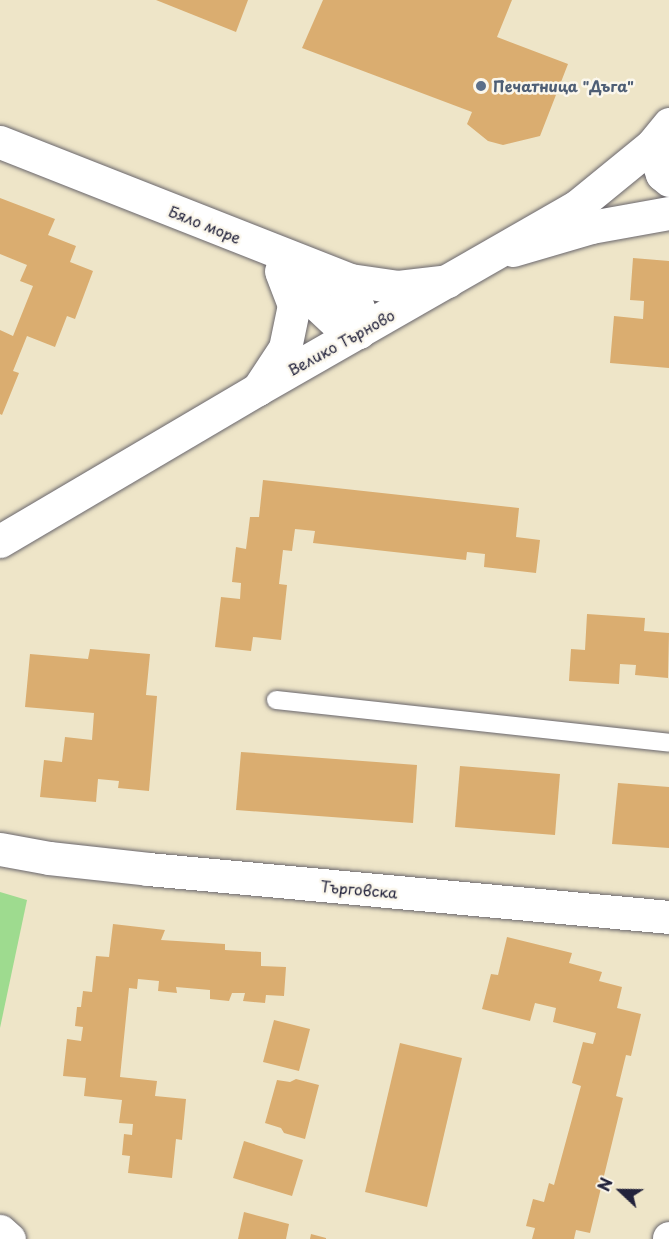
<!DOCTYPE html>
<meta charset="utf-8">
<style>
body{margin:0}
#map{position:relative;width:669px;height:1239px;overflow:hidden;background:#eee5c8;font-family:"Playpen Sans",sans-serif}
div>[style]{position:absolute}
.green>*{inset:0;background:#9edb8f}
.building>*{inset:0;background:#daad70}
.roads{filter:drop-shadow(0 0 2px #69666c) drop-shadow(0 0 2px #69666c)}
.service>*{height:18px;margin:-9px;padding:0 9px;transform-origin:9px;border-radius:9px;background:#fff}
.minor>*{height:33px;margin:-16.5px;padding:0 16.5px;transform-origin:16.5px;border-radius:16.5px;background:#fff}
.tertiary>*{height:33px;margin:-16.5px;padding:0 16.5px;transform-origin:16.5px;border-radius:16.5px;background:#fff}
.dots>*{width:16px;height:16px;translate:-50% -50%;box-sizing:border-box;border:3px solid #fbf7ec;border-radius:50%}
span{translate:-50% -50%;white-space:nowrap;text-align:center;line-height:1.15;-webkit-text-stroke:5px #fbf7ec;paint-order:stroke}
.service-label{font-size:15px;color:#4e5e75;font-weight:700}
.left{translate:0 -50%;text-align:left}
.street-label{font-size:15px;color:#22223b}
.north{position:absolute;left:591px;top:1161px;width:60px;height:60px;-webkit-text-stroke:4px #fbf7ec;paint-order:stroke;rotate:292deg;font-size:16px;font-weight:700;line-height:24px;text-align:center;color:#22223b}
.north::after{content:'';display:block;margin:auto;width:21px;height:27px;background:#22223b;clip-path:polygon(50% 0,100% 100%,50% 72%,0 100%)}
</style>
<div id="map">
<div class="green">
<i style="clip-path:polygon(0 892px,27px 900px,0 1028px)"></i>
</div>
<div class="building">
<i style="clip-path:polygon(156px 0,248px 0,236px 32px)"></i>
<i style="clip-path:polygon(323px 0,512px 0,497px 37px,568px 64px,540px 136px,503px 145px,488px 141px,467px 124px,472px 112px,302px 48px)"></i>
<i style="clip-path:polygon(0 198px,55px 219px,48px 235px,76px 246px,70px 262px,93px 271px,75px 319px,67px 316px,55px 347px,27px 336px,13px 371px,19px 373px,2px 415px,0 414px,0 330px,13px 336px,33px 286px,20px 281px,27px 265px,0 254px)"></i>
<i style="clip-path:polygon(633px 258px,669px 261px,669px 368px,610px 363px,614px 316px,643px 319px,644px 301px,630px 300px)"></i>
<i style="clip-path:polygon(263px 480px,519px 508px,516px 537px,540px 540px,536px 573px,484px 567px,485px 554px,467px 552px,466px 560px,313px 543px,315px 531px,295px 529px,292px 551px,283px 550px,279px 584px,287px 585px,281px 640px,253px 637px,251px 651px,215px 647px,221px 597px,240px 599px,241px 583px,232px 582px,236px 547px,246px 549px,250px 517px,259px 517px)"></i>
<i style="clip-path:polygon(587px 614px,645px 618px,644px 631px,669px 633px,668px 678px,635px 675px,636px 665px,620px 664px,619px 684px,569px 681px,571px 649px,585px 650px)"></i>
<i style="clip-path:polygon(90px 649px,150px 654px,146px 695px,157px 696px,149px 791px,118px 788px,119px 781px,98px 779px,96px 802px,40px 797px,44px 760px,62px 762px,65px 737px,92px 740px,94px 713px,25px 707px,30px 654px,88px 659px)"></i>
<i style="clip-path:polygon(241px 752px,417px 765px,413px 823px,236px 810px)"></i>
<i style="clip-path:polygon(460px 766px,560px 774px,555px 835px,455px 827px)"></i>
<i style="clip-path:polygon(618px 783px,669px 787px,669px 848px,612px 844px)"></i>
<i style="clip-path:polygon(113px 924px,165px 930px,161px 940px,225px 944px,225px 950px,261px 952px,261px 966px,286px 967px,284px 996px,266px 995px,265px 1003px,243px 1001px,245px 993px,232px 993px,229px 1001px,210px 999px,210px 990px,176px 987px,177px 993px,158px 991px,159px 981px,138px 979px,137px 989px,129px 988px,120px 1077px,157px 1081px,155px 1096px,186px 1099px,182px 1140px,176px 1139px,172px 1178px,128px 1173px,130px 1156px,122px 1155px,124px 1134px,132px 1135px,133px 1124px,119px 1123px,122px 1100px,84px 1096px,86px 1078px,63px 1076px,67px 1039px,81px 1041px,83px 1027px,75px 1026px,77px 1007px,81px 1007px,83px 991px,92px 992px,96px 956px,109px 957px)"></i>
<i style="clip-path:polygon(507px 937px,572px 953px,569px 963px,602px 972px,599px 981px,622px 987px,617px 1008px,641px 1014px,631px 1056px,626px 1055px,616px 1096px,623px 1098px,590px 1233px,576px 1230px,574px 1239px,532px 1239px,535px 1228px,526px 1226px,533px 1199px,544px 1202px,549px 1183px,554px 1185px,581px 1086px,572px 1083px,583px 1042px,593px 1044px,596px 1033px,553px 1022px,556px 1008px,535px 1003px,530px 1021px,482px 1009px,491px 974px,498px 975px)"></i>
<i style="clip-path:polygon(274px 1020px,310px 1029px,299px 1071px,263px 1062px)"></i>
<i style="clip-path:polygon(400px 1043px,462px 1058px,427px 1207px,365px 1192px)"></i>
<i style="clip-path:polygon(296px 1079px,319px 1085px,305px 1139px,284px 1133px,281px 1128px,265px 1123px,277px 1080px,290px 1082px)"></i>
<i style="clip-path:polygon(244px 1141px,303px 1160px,292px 1196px,233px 1178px)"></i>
<i style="clip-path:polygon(244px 1212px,289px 1224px,286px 1239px,238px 1239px)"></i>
<i style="clip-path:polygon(311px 1234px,326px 1238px,326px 1239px,310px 1239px)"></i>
</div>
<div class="roads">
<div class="service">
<i style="left:276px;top:700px;width:395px;rotate:6.2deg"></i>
</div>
<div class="minor">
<i style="left:0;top:142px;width:376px;rotate:21.5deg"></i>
<i style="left:350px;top:280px;width:49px;rotate:8.3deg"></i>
<i style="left:398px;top:287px;width:50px;rotate:-6.8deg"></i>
<i style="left:669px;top:142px;width:17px;rotate:170deg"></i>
<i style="left:652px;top:145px;width:31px;rotate:71deg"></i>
<i style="left:662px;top:174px;width:9px;rotate:41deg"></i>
<i style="left:513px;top:250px;width:81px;rotate:-16.4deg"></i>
<i style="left:591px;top:227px;width:79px;rotate:-10.2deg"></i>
<i style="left:281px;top:271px;width:79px;rotate:43deg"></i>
<i style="left:339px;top:325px;width:21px;rotate:19deg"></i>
<i style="left:359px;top:332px;width:24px;rotate:-92deg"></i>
<i style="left:358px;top:308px;width:24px;rotate:-120deg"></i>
<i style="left:346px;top:287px;width:24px;rotate:-142deg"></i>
<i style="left:258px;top:389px;width:49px;rotate:-56.6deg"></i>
<i style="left:285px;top:348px;width:44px;rotate:-78.2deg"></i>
<i style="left:294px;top:305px;width:34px;rotate:-111deg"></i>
<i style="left:669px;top:1239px;width:1px;rotate:-90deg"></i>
</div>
<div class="tertiary">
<i style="left:0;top:541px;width:299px;rotate:-30.5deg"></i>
<i style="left:258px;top:389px;width:366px;rotate:-29.8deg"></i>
<i style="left:576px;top:207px;width:98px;rotate:-39.2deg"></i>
<i style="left:652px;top:145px;width:27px;rotate:-51deg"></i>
<i style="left:0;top:849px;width:50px;rotate:10.4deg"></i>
<i style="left:49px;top:858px;width:100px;rotate:6.3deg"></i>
<i style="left:148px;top:869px;width:523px;rotate:5.26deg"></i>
<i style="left:0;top:1231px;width:12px;rotate:42deg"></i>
</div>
</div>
<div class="dots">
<i style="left:481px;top:86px;background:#5c6f8a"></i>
</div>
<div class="service-label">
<span class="left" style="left:493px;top:86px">Печатница "Дъга"</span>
</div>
<div class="street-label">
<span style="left:205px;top:224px;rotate:22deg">Бяло море</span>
<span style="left:341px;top:342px;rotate:-29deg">Велико Търново</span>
<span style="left:359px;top:889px;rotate:5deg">Търговска</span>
</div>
<div class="north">N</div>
</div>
